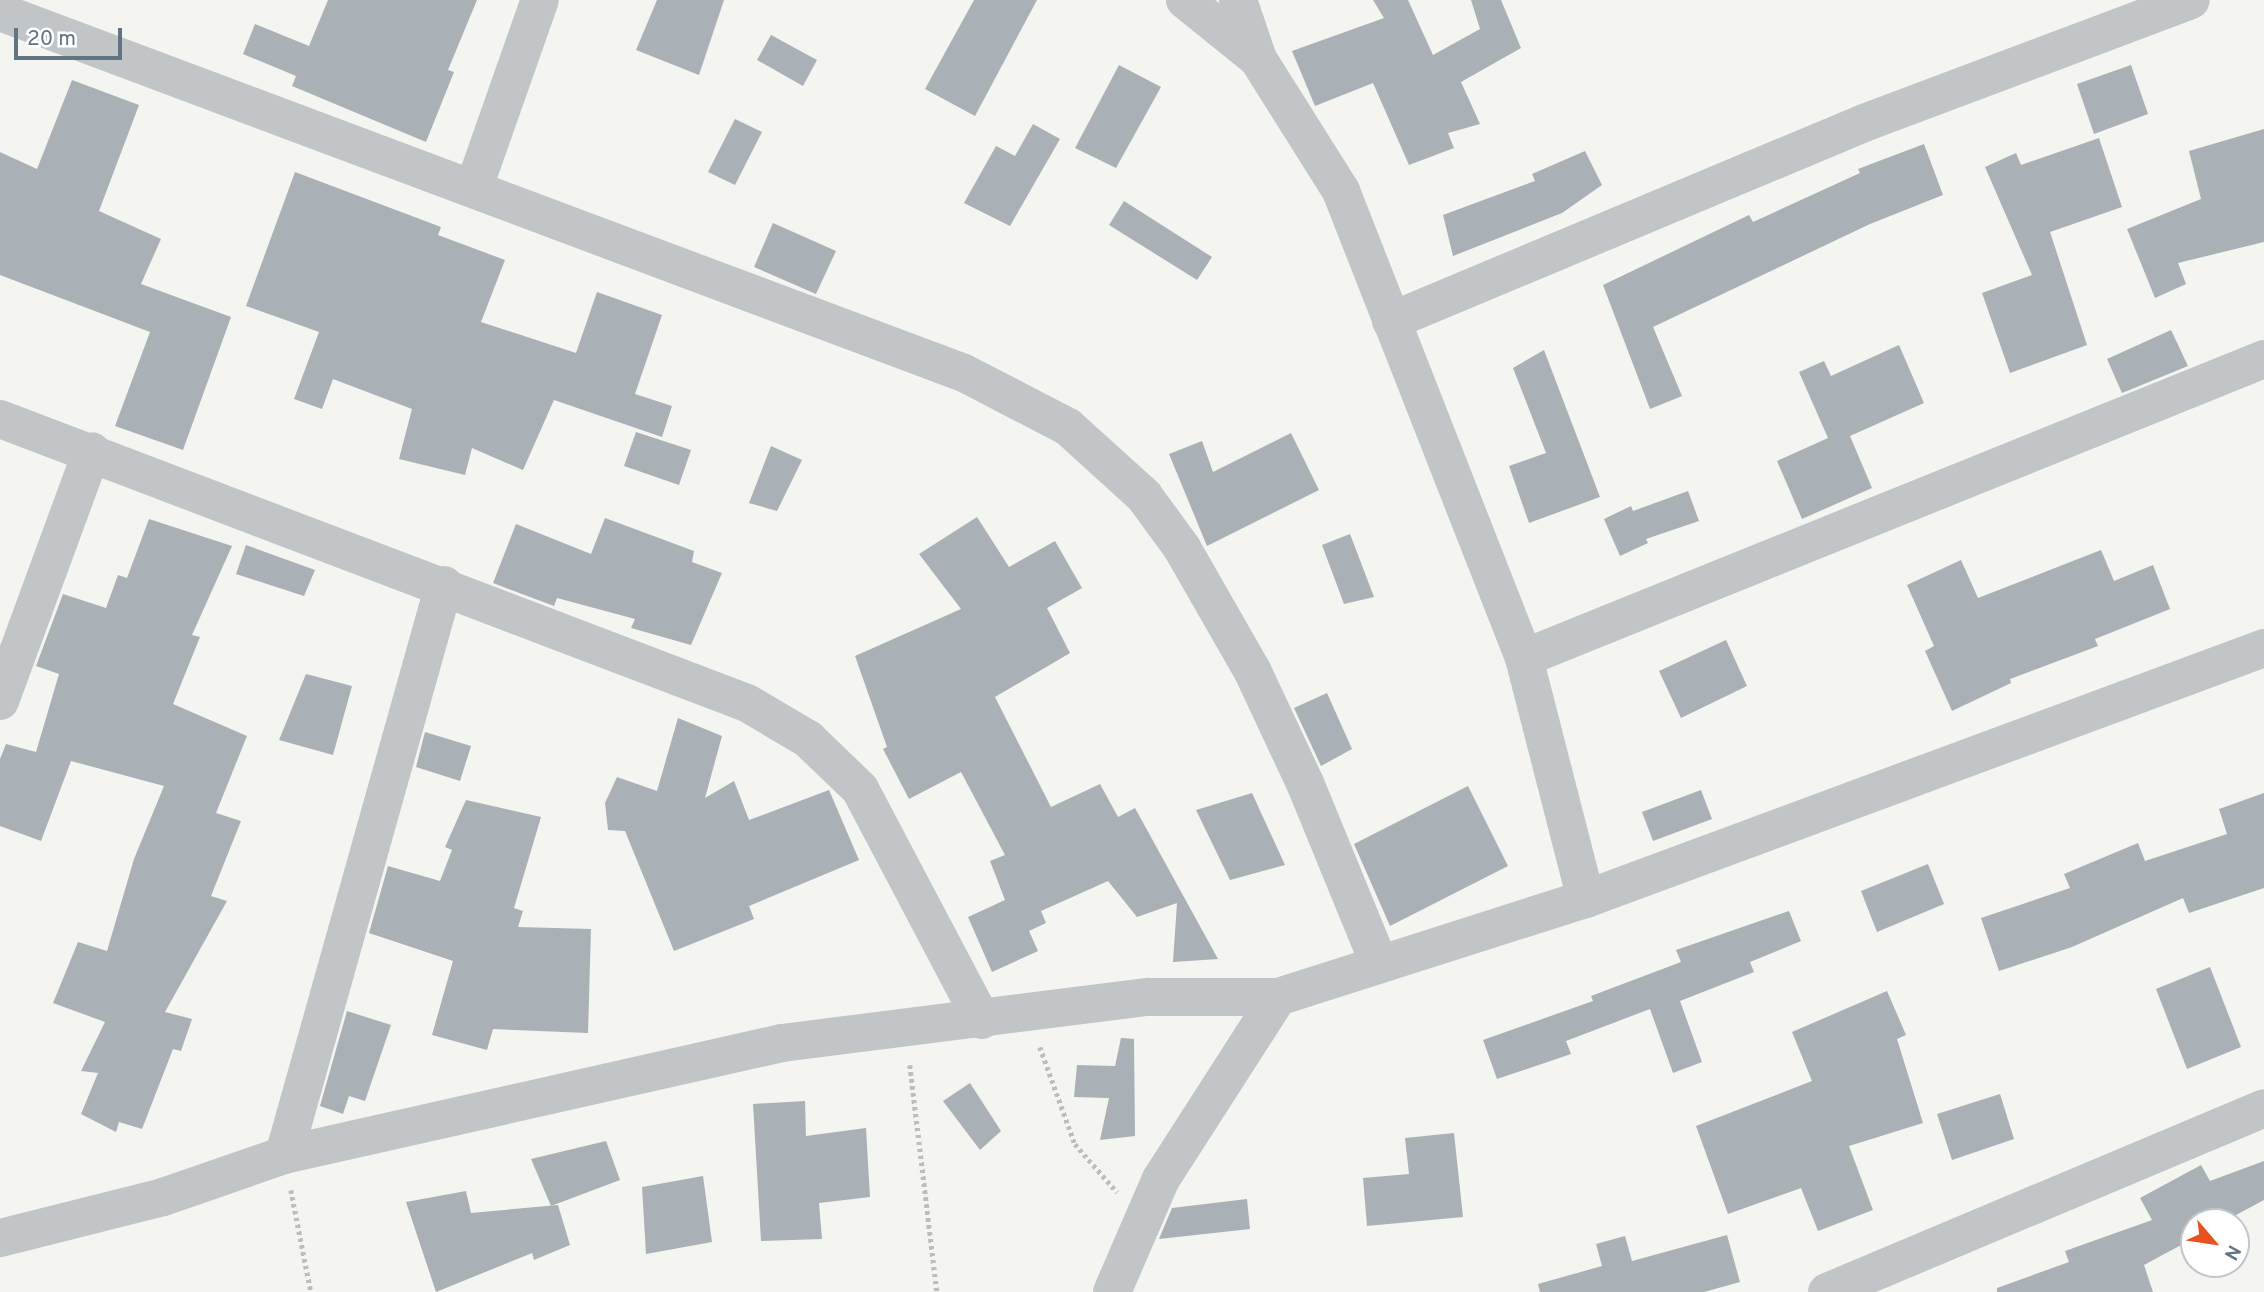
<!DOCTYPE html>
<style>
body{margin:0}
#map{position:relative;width:2264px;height:1292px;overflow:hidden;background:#f4f4f0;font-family:Overpass,sans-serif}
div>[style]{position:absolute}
.building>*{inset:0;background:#a9b1b6}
.path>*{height:4.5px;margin-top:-2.25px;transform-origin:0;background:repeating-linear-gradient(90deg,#bbbdbf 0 3.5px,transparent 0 7px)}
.minor>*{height:38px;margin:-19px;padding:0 19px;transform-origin:19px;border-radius:19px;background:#c1c5c8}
span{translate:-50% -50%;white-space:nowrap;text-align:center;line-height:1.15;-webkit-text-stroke:7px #fff;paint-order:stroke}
.north{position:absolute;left:2180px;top:1208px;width:70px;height:70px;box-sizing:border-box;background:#fff;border:2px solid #c0c7cd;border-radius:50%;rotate:119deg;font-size:19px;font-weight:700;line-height:28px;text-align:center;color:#627381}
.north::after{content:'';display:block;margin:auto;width:24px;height:32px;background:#e6511e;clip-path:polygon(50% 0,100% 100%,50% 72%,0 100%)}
.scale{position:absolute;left:14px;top:28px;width:108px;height:32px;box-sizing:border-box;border:4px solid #627381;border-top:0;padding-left:9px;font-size:21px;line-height:24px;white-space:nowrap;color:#627381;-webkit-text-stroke:5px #fff;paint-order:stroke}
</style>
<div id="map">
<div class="building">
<i style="clip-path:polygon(328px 0,477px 0,448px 70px,454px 72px,426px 142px,292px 86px,296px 76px,243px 54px,255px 24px,309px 46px)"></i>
<i style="clip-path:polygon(657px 0,724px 0,699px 75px,636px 50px)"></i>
<i style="clip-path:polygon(974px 0,1037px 0,975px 116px,925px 89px)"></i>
<i style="clip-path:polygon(1373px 0,1408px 0,1433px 55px,1480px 29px,1471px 0,1501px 0,1521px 48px,1461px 82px,1480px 124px,1448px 133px,1454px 148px,1409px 165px,1373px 83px,1315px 106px,1292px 51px,1384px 18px)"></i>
<i style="clip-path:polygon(771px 35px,817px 60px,803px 86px,757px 60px)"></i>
<i style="clip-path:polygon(1119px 65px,1161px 87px,1116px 168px,1075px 148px)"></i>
<i style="clip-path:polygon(2131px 65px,2148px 114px,2094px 134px,2077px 84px)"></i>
<i style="clip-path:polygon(72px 80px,139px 105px,99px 211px,161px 239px,141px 284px,231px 317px,183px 450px,115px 426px,150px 332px,0 275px,0 152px,37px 169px)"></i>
<i style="clip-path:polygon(735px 119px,762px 132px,735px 185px,708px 172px)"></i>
<i style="clip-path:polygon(1033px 124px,1060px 139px,1010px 226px,964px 203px,996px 146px,1015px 156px)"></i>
<i style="clip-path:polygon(2264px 129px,2264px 242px,2178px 263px,2186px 284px,2155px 298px,2127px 229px,2201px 199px,2189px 151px)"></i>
<i style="clip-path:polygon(2099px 138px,2122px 207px,2050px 232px,2087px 345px,2010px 373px,1982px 293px,2032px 275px,1985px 167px,2016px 153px,2021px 165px)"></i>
<i style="clip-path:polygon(1924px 144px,1943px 195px,1870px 224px,1653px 327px,1682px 396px,1650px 409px,1603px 285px,1749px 215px,1753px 222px,1860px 173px,1858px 169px)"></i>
<i style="clip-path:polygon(1585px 151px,1602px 185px,1562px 213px,1453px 256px,1443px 215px,1535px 181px,1532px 174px)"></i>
<i style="clip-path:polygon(295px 172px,441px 227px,438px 235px,505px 260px,481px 322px,576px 353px,597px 292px,662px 315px,635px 394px,672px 406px,662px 437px,554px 400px,523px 470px,472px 448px,465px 475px,399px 459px,412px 409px,333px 379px,322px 409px,294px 399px,319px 332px,246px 306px)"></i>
<i style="clip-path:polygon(1124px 201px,1212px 257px,1197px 280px,1109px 225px)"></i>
<i style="clip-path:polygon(773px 223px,836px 251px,816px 294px,754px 267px)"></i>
<i style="clip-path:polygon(2171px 330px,2188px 366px,2122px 393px,2107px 359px)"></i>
<i style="clip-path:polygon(1899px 345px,1924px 403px,1850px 436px,1872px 488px,1802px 519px,1777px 461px,1828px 438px,1799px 372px,1824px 361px,1831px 376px)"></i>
<i style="clip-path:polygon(1544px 350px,1600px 497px,1529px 523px,1509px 466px,1546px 453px,1513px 368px)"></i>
<i style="clip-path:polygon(636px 432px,691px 450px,679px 485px,624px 466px)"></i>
<i style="clip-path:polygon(1291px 433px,1319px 490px,1207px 546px,1169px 454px,1202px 441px,1213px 472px)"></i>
<i style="clip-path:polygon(771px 446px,802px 460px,777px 511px,749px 503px)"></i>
<i style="clip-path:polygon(1688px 491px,1699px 521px,1646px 539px,1648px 543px,1620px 556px,1604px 519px,1631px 506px,1633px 511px)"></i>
<i style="clip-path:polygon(977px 517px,1009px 567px,1055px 541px,1082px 588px,1047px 608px,1070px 653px,995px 697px,1051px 807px,1100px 784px,1118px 817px,1135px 808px,1218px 959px,1173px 962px,1177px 903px,1137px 917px,1108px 881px,1041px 911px,1046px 923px,1029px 931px,1038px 951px,992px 972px,968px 917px,1005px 900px,990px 861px,1005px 855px,961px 772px,909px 799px,883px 749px,887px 747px,855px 656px,961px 609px,919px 554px)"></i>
<i style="clip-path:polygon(605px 518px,694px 551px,692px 562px,722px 573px,691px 645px,631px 628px,635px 619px,557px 598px,554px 606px,493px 583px,516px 524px,591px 554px)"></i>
<i style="clip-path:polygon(149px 519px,232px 546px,192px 635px,200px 637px,173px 704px,247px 736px,216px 813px,241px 821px,211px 896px,227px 901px,165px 1012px,192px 1019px,181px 1051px,173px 1049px,142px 1129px,119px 1122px,116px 1132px,81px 1114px,98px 1073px,81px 1071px,105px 1022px,53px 1003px,78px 942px,107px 951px,134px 859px,164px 786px,71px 761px,41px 841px,0 826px,0 759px,6px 744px,36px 752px,59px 674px,36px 666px,63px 594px,106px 608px,118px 575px,127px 578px)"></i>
<i style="clip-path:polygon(1350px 534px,1374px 597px,1344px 604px,1322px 545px)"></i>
<i style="clip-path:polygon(246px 545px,315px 570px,304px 596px,236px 574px)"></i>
<i style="clip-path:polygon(2101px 550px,2114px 581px,2153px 565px,2170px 609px,2095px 639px,2098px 646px,2010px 679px,2011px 683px,1952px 711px,1925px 651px,1934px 646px,1907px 585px,1961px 560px,1978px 598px)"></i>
<i style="clip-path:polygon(1726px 640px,1747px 686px,1681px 718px,1659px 671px)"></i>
<i style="clip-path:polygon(306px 674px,352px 686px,333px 755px,279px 740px)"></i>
<i style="clip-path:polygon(1327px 693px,1352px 749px,1321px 766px,1294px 708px)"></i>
<i style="clip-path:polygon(678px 718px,722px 736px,705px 798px,734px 781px,749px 820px,829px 790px,859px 860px,749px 906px,754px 919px,674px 951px,625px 831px,608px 830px,605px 803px,617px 777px,657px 791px)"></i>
<i style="clip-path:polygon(425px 732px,471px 746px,460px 781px,416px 767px)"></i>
<i style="clip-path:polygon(1468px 786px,1508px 866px,1390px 926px,1354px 844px)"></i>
<i style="clip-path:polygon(1701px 790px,1712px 819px,1653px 841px,1642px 812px)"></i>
<i style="clip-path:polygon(1252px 793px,1285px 865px,1230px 880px,1196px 810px)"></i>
<i style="clip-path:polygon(2264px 793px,2264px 888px,2189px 913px,2183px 898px,2072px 947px,1999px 971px,1981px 918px,2070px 888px,2064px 874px,2138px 843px,2145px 861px,2227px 834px,2219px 809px)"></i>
<i style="clip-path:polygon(466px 800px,541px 817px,514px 908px,523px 911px,518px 927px,591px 929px,588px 1033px,493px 1029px,487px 1050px,432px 1035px,453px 961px,369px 933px,388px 866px,440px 881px,452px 850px,445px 847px)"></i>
<i style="clip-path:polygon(1928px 864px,1944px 904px,1877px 932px,1861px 891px)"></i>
<i style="clip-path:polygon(1789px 911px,1801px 941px,1750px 962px,1754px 972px,1680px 1001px,1702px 1062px,1673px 1073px,1650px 1009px,1566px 1041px,1571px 1054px,1497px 1079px,1483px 1040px,1593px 1001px,1591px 996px,1681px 962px,1676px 950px)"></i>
<i style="clip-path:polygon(2210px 967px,2241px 1047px,2187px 1069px,2156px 989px)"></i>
<i style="clip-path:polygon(1887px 991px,1906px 1035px,1897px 1039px,1923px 1123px,1849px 1146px,1873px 1210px,1818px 1231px,1801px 1188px,1728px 1214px,1696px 1126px,1812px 1081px,1792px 1032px)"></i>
<i style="clip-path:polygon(347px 1011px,391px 1025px,365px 1101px,349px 1096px,343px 1114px,320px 1106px)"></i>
<i style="clip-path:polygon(1121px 1038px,1134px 1039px,1135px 1136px,1100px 1140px,1109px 1098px,1074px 1097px,1077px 1065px,1115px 1066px)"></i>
<i style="clip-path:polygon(970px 1083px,1001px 1131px,980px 1150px,943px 1101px)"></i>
<i style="clip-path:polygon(2000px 1094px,2014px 1139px,1952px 1160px,1937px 1114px)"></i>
<i style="clip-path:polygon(805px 1101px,806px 1136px,866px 1128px,870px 1197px,819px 1203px,822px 1239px,761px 1241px,753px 1104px)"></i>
<i style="clip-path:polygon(1454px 1133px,1463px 1217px,1367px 1226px,1363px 1178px,1409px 1174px,1405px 1138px)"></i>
<i style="clip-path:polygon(606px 1141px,620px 1180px,551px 1206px,531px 1159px)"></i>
<i style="clip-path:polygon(2264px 1161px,2264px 1200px,2223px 1222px,2194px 1222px,2194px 1238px,2144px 1265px,2153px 1292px,1997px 1292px,1997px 1288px,2069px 1262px,2065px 1251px,2152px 1220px,2140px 1198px,2201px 1165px,2210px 1181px)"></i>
<i style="clip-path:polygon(703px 1176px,712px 1242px,646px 1254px,642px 1187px)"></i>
<i style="clip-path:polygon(466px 1191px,471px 1213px,558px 1205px,570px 1245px,534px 1260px,532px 1253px,436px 1292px,406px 1202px)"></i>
<i style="clip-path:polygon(1247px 1199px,1250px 1229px,1159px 1239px,1172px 1208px)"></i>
<i style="clip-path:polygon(1727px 1235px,1740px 1282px,1704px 1292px,1540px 1292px,1538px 1284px,1602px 1266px,1596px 1244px,1625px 1236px,1632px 1261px)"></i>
</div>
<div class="path">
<i style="left:1040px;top:1047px;width:103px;rotate:70.2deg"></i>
<i style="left:1075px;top:1144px;width:64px;rotate:48.8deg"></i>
<i style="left:910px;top:1065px;width:229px;rotate:83.2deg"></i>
<i style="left:291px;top:1190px;width:104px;rotate:78.9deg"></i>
</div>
<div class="minor">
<i style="left:1185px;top:0;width:94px;rotate:38.9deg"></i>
<i style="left:1258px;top:59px;width:156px;rotate:57.8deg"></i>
<i style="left:1341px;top:191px;width:502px;rotate:68.6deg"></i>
<i style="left:1524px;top:658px;width:249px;rotate:75.6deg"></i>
<i style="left:1238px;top:0;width:62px;rotate:71.3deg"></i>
<i style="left:0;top:12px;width:1029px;rotate:20.53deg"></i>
<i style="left:964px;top:373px;width:117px;rotate:27.4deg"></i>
<i style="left:1068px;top:427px;width:103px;rotate:42.2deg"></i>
<i style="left:1144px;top:496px;width:64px;rotate:53.8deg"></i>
<i style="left:1182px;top:548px;width:141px;rotate:60.2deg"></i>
<i style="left:1252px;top:670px;width:125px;rotate:64.9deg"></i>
<i style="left:1305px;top:783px;width:195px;rotate:67.7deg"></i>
<i style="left:474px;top:187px;width:198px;rotate:-70.6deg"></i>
<i style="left:1391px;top:321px;width:513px;rotate:-22.71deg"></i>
<i style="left:1864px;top:123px;width:349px;rotate:-20.6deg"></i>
<i style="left:0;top:419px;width:799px;rotate:20.82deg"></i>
<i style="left:747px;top:703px;width:71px;rotate:30.5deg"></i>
<i style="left:808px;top:739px;width:72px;rotate:43.9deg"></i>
<i style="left:860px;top:789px;width:261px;rotate:62.2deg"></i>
<i style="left:1524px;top:658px;width:798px;rotate:-22deg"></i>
<i style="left:0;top:701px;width:266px;rotate:-69.8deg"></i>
<i style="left:284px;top:1155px;width:592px;rotate:-74.32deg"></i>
<i style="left:0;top:1238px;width:168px;rotate:-14.1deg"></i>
<i style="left:163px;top:1197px;width:128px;rotate:-19.1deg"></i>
<i style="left:284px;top:1155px;width:510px;rotate:-12.67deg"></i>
<i style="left:782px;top:1043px;width:369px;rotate:-7.2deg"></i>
<i style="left:1148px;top:997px;width:130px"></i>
<i style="left:1278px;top:997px;width:323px;rotate:-17.7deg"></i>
<i style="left:1586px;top:899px;width:723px;rotate:-20.31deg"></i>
<i style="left:1112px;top:1292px;width:123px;rotate:-66.6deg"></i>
<i style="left:1161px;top:1179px;width:216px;rotate:-57.3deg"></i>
<i style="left:1827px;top:1292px;width:474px;rotate:-22.8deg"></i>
</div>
<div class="north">N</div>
<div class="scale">20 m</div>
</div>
